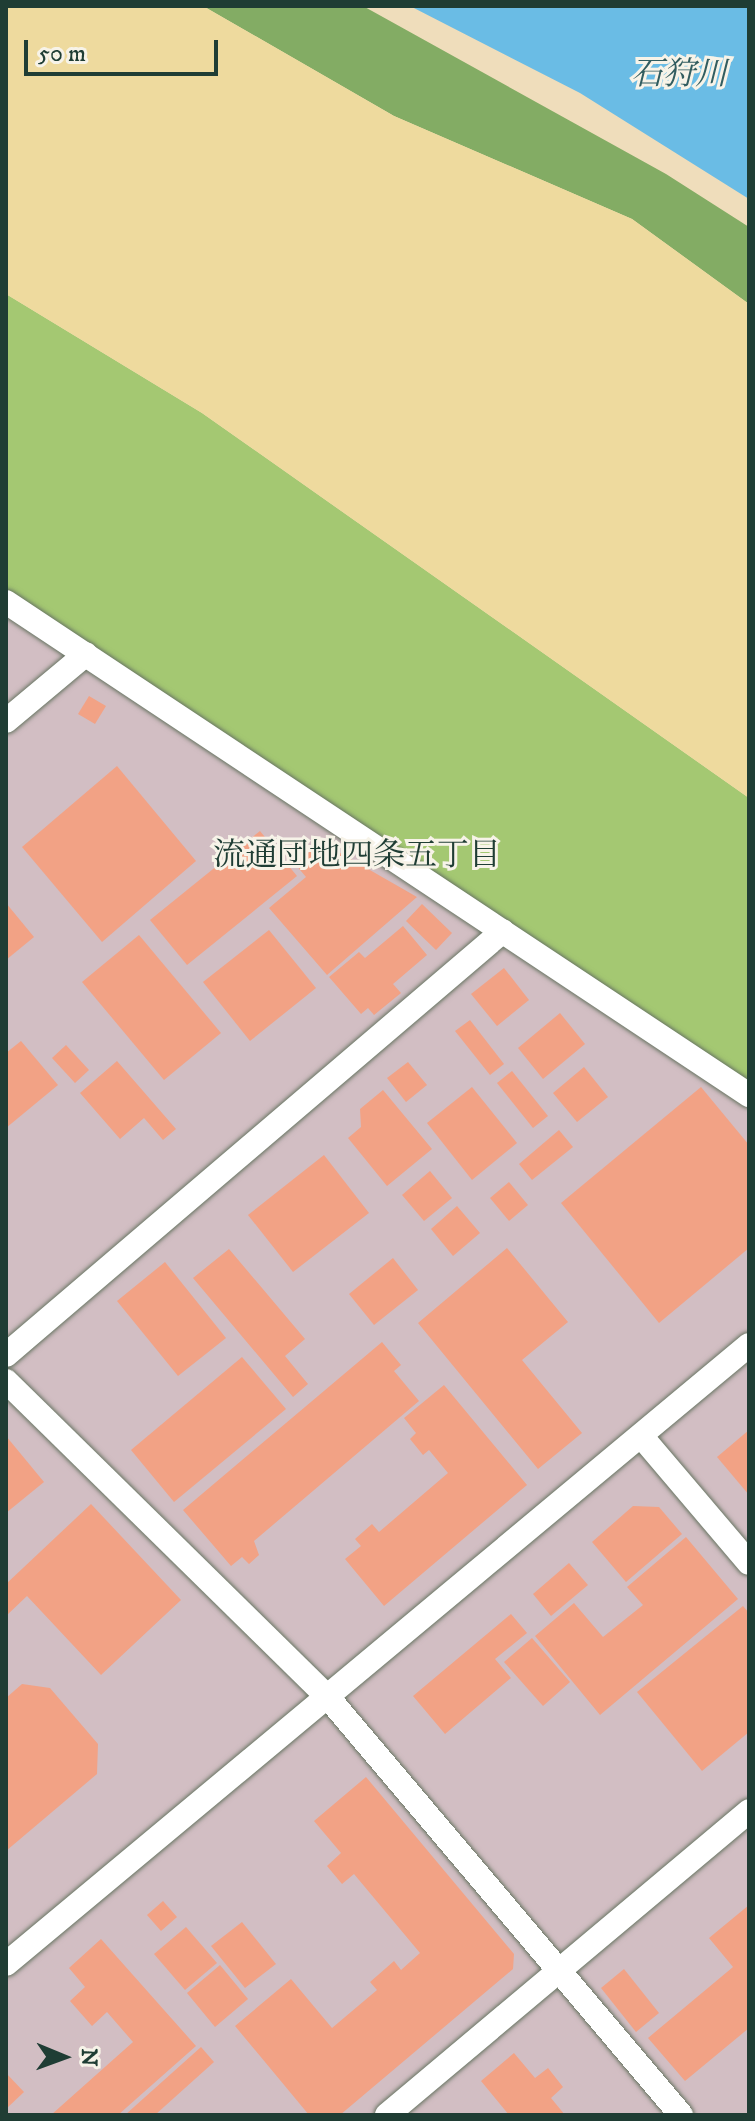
<!DOCTYPE html>
<meta charset="utf-8">
<style>
body{margin:0}
#map{position:relative;width:755px;height:2121px;overflow:hidden;background:#efddbb;font-family:"IM FELL DW Pica","Noto Serif JP",serif}
div>[style]{position:absolute}
.industrial>*{inset:0;background:#d2bec3}
.green>*{inset:0;background:#a4c872}
.forest>*{inset:0;background:#83ac64}
.sand>*{inset:0;background:#eeda9e}
.water>*{inset:0;background:#6abce5}
.building>*{inset:0;background:#f2a285}
.roads{filter:drop-shadow(0 0 2px #687563) drop-shadow(0 0 2px #687563)}
.street>*{height:24px;margin:-12px;padding:0 12px;transform-origin:12px;border-radius:12px;background:#fff}
span{translate:-50% -50%;white-space:nowrap;text-align:center;line-height:1.15;-webkit-text-stroke:6px #f7f3e8;paint-order:stroke}
.water-label{font-size:32px;color:#325d60;font-style:italic}
.neighbourhood-label{font-size:32px;color:#1f3d34}
.frame{position:absolute;inset:0;border:8px solid #1f3d34;pointer-events:none}
.north{position:absolute;left:24px;top:2017px;width:80px;height:80px;-webkit-text-stroke:6px #f7f3e8;paint-order:stroke;rotate:91deg;font-size:22px;font-weight:700;line-height:32px;text-align:center;color:#1f3d34}
.north::after{content:'';display:block;margin:auto;width:28px;height:36px;background:#1f3d34;clip-path:polygon(50% 0,100% 100%,50% 72%,0 100%)}
.scale{position:absolute;left:24px;top:40px;width:194px;height:36px;box-sizing:border-box;border:4px solid #1f3d34;border-top:0;padding-left:10px;font-size:24px;line-height:28px;white-space:nowrap;color:#1f3d34;-webkit-text-stroke:6px #f7f3e8;paint-order:stroke}
</style>
<div id="map">
<div class="industrial">
<i style="clip-path:polygon(6px 602px,749px 1095px,749px 2115px,6px 2115px)"></i>
</div>
<div class="green">
<i style="clip-path:polygon(6px 294px,202px 413px,749px 798px,749px 1095px,6px 602px)"></i>
</div>
<div class="forest">
<i style="clip-path:polygon(203px 6px,363px 6px,666px 174px,749px 227px,749px 304px,632px 219px,394px 116px)"></i>
</div>
<div class="sand">
<i style="clip-path:polygon(6px 6px,203px 6px,394px 116px,632px 219px,749px 304px,749px 798px,202px 413px,6px 294px)"></i>
</div>
<div class="water">
<i style="clip-path:polygon(410px 6px,749px 6px,749px 199px,580px 93px)"></i>
</div>
<div class="building">
<i style="clip-path:polygon(89px 696px,106px 706px,95px 724px,78px 714px)"></i>
<i style="clip-path:polygon(117px 766px,196px 861px,102px 942px,22px 847px)"></i>
<i style="clip-path:polygon(260px 831px,297px 876px,187px 965px,150px 920px)"></i>
<i style="clip-path:polygon(321px 842px,417px 897px,327px 975px,269px 908px,306px 877px,295px 864px)"></i>
<i style="clip-path:polygon(6px 903px,34px 937px,6px 960px)"></i>
<i style="clip-path:polygon(422px 904px,452px 933px,436px 950px,406px 921px)"></i>
<i style="clip-path:polygon(403px 926px,427px 955px,393px 984px,401px 993px,374px 1015px,368px 1008px,361px 1014px,329px 977px,359px 952px,365px 958px)"></i>
<i style="clip-path:polygon(269px 930px,316px 988px,250px 1041px,203px 982px)"></i>
<i style="clip-path:polygon(139px 935px,221px 1033px,164px 1080px,82px 982px)"></i>
<i style="clip-path:polygon(504px 968px,529px 1000px,497px 1026px,471px 994px)"></i>
<i style="clip-path:polygon(560px 1013px,585px 1044px,543px 1079px,518px 1048px)"></i>
<i style="clip-path:polygon(470px 1020px,504px 1064px,490px 1075px,455px 1031px)"></i>
<i style="clip-path:polygon(21px 1041px,58px 1085px,6px 1128px,6px 1053px)"></i>
<i style="clip-path:polygon(66px 1045px,89px 1070px,75px 1083px,52px 1058px)"></i>
<i style="clip-path:polygon(117px 1061px,176px 1129px,163px 1140px,144px 1118px,120px 1139px,80px 1093px)"></i>
<i style="clip-path:polygon(408px 1062px,427px 1085px,406px 1102px,387px 1078px)"></i>
<i style="clip-path:polygon(584px 1067px,608px 1097px,577px 1122px,553px 1093px)"></i>
<i style="clip-path:polygon(512px 1071px,548px 1116px,533px 1128px,497px 1083px)"></i>
<i style="clip-path:polygon(472px 1087px,517px 1143px,472px 1180px,427px 1123px)"></i>
<i style="clip-path:polygon(701px 1087px,749px 1145px,749px 1248px,659px 1323px,561px 1203px)"></i>
<i style="clip-path:polygon(383px 1090px,432px 1149px,387px 1186px,348px 1138px,361px 1127px,360px 1109px)"></i>
<i style="clip-path:polygon(559px 1130px,573px 1147px,532px 1180px,519px 1164px)"></i>
<i style="clip-path:polygon(324px 1155px,369px 1213px,293px 1272px,248px 1215px)"></i>
<i style="clip-path:polygon(430px 1171px,452px 1198px,424px 1221px,402px 1195px)"></i>
<i style="clip-path:polygon(509px 1182px,528px 1205px,509px 1221px,490px 1198px)"></i>
<i style="clip-path:polygon(457px 1206px,480px 1233px,453px 1256px,431px 1229px)"></i>
<i style="clip-path:polygon(507px 1248px,568px 1322px,522px 1360px,582px 1433px,538px 1469px,418px 1323px)"></i>
<i style="clip-path:polygon(229px 1249px,305px 1339px,285px 1356px,308px 1384px,293px 1397px,193px 1278px)"></i>
<i style="clip-path:polygon(393px 1258px,418px 1290px,374px 1325px,349px 1294px)"></i>
<i style="clip-path:polygon(165px 1262px,226px 1338px,178px 1376px,117px 1301px)"></i>
<i style="clip-path:polygon(382px 1342px,401px 1365px,394px 1371px,419px 1401px,254px 1541px,259px 1555px,249px 1564px,242px 1557px,231px 1566px,183px 1510px)"></i>
<i style="clip-path:polygon(242px 1357px,286px 1409px,174px 1502px,131px 1450px)"></i>
<i style="clip-path:polygon(444px 1385px,527px 1485px,384px 1606px,345px 1559px,361px 1546px,355px 1539px,372px 1524px,379px 1532px,448px 1473px,429px 1450px,423px 1455px,410px 1439px,416px 1433px,404px 1418px)"></i>
<i style="clip-path:polygon(749px 1430px,749px 1495px,717px 1457px)"></i>
<i style="clip-path:polygon(6px 1436px,44px 1482px,6px 1513px)"></i>
<i style="clip-path:polygon(91px 1504px,181px 1600px,101px 1675px,27px 1596px,6px 1616px,6px 1584px)"></i>
<i style="clip-path:polygon(633px 1506px,659px 1507px,682px 1534px,626px 1582px,592px 1542px)"></i>
<i style="clip-path:polygon(686px 1537px,738px 1599px,600px 1715px,535px 1636px,574px 1603px,603px 1637px,643px 1605px,627px 1587px)"></i>
<i style="clip-path:polygon(569px 1563px,588px 1585px,551px 1616px,533px 1594px)"></i>
<i style="clip-path:polygon(743px 1606px,749px 1613px,749px 1732px,702px 1771px,637px 1692px)"></i>
<i style="clip-path:polygon(511px 1614px,527px 1633px,495px 1659px,511px 1678px,445px 1734px,413px 1696px)"></i>
<i style="clip-path:polygon(532px 1638px,570px 1682px,543px 1706px,504px 1662px)"></i>
<i style="clip-path:polygon(22px 1684px,50px 1688px,98px 1744px,97px 1774px,6px 1851px,6px 1698px)"></i>
<i style="clip-path:polygon(366px 1777px,514px 1954px,513px 1969px,340px 2115px,309px 2115px,235px 2026px,291px 1979px,332px 2028px,377px 1990px,370px 1982px,394px 1961px,401px 1970px,420px 1953px,354px 1874px,342px 1884px,327px 1866px,341px 1853px,314px 1821px)"></i>
<i style="clip-path:polygon(163px 1901px,177px 1917px,161px 1931px,147px 1915px)"></i>
<i style="clip-path:polygon(749px 1905px,749px 2028px,685px 2081px,648px 2038px,733px 1967px,709px 1938px)"></i>
<i style="clip-path:polygon(242px 1922px,276px 1964px,245px 1988px,211px 1946px)"></i>
<i style="clip-path:polygon(186px 1927px,217px 1963px,185px 1990px,154px 1954px)"></i>
<i style="clip-path:polygon(101px 1939px,196px 2046px,118px 2115px,51px 2115px,133px 2042px,107px 2012px,92px 2026px,70px 2001px,85px 1987px,69px 1968px)"></i>
<i style="clip-path:polygon(220px 1965px,248px 1999px,215px 2027px,187px 1993px)"></i>
<i style="clip-path:polygon(624px 1969px,659px 2013px,636px 2032px,601px 1988px)"></i>
<i style="clip-path:polygon(201px 2047px,214px 2062px,155px 2115px,125px 2115px)"></i>
<i style="clip-path:polygon(514px 2053px,535px 2078px,548px 2068px,563px 2087px,551px 2098px,565px 2115px,509px 2115px,481px 2081px)"></i>
<i style="clip-path:polygon(6px 2073px,24px 2092px,6px 2109px)"></i>
</div>
<div class="roads">
<div class="street">
<i style="left:6px;top:602px;width:892px;rotate:33.57deg"></i>
<i style="left:6px;top:721px;width:104px;rotate:-39.9deg"></i>
<i style="left:6px;top:1355px;width:653px;rotate:-40.47deg"></i>
<i style="left:6px;top:1381px;width:448px;rotate:44.5deg"></i>
<i style="left:326px;top:1695px;width:550px;rotate:49.79deg"></i>
<i style="left:642px;top:1437px;width:165px;rotate:49.7deg"></i>
<i style="left:6px;top:1964px;width:967px;rotate:-39.8deg"></i>
<i style="left:387px;top:2115px;width:473px;rotate:-40deg"></i>
</div>
</div>
<div class="water-label">
<span style="left:679px;top:75px">石狩川</span>
</div>
<div class="neighbourhood-label">
<span style="left:357px;top:856px">流通団地四条五丁目</span>
</div>
<div class="frame"></div>
<div class="north">N</div>
<div class="scale">50 m</div>
</div>
